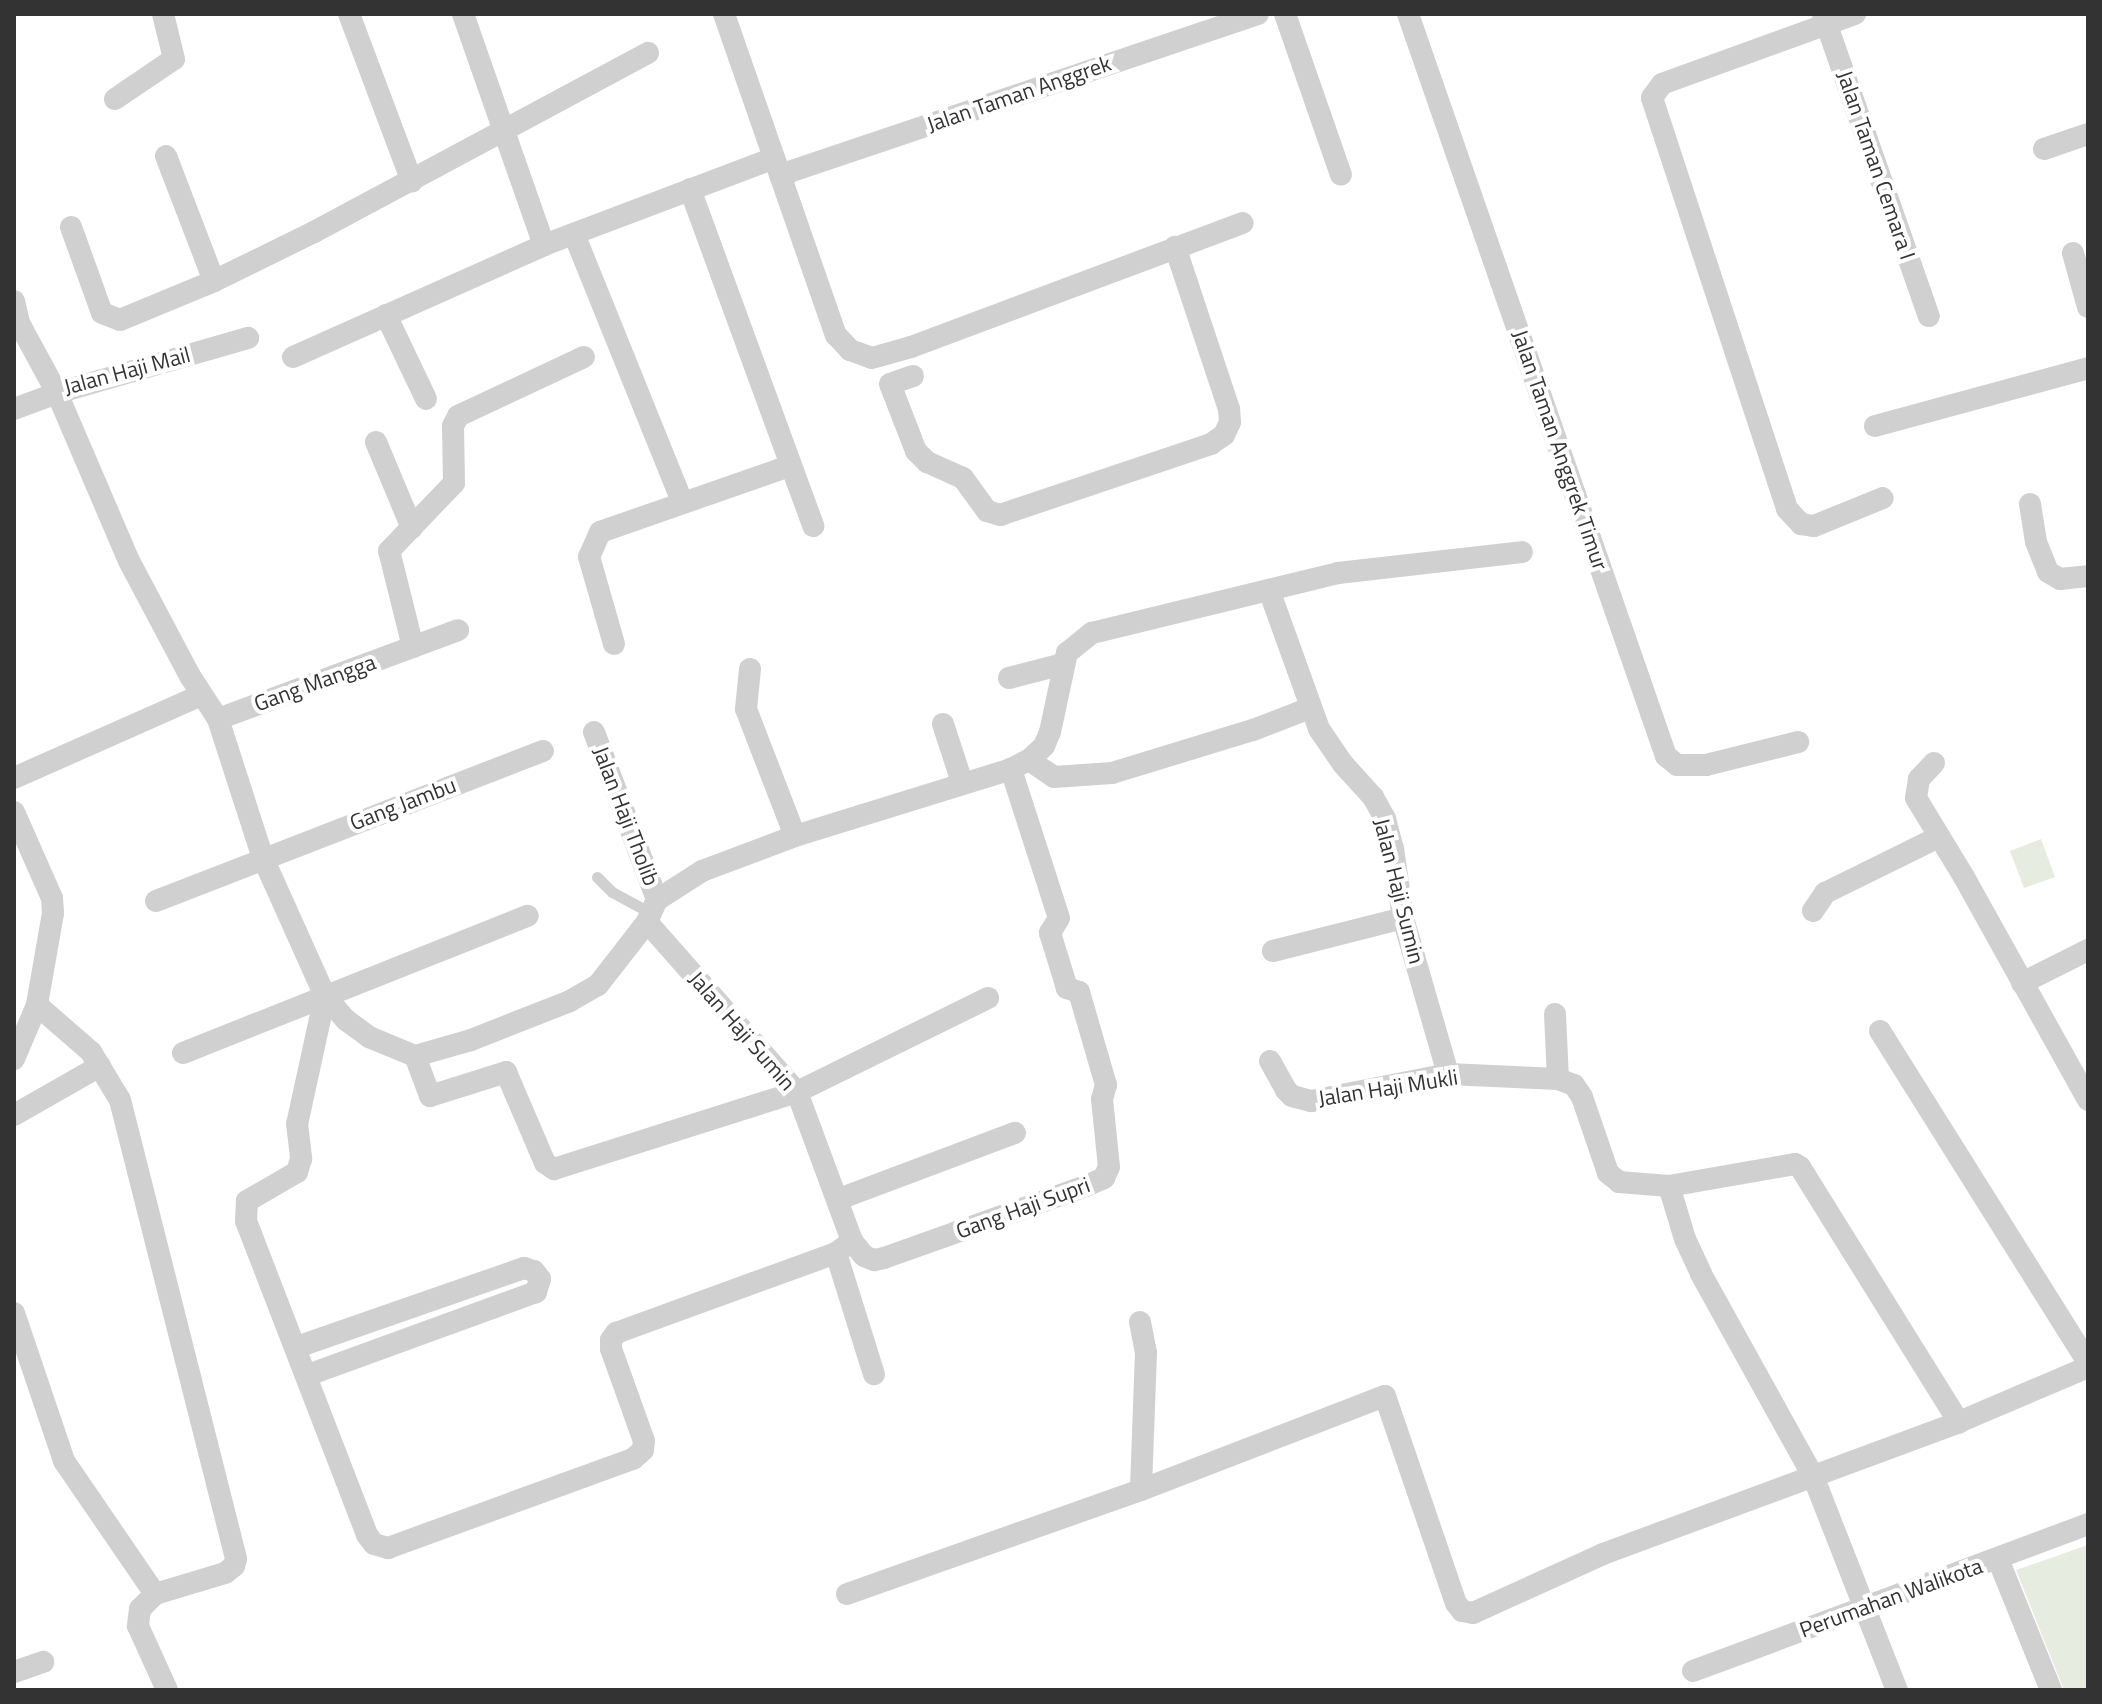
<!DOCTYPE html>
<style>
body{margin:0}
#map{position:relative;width:2102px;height:1704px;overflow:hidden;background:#fff;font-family:"Titillium Web",sans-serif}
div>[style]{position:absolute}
.green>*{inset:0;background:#e6ecdf}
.lane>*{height:11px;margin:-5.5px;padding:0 5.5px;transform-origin:5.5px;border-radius:5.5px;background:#d0d0d0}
.street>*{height:22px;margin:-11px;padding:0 11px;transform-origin:11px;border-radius:11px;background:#d0d0d0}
span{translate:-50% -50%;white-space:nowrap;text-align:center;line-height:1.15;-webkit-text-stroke:8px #fff;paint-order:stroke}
.street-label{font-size:22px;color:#333}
.frame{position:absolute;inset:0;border:16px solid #333;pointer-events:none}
</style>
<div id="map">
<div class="green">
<i style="clip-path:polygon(2041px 839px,2055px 877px,2024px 888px,2010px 851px)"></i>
<i style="clip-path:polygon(2088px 1545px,2088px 1690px,2064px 1690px,2016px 1570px)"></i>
</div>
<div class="lane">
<i style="left:597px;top:877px;width:21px;rotate:45deg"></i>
<i style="left:612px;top:892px;width:44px;rotate:28.3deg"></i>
</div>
<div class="street">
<i style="left:349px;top:14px;width:179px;rotate:69.4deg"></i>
<i style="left:463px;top:14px;width:245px;rotate:70.7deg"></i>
<i style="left:724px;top:14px;width:340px;rotate:70.8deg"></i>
<i style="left:836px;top:335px;width:21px;rotate:47deg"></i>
<i style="left:850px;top:350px;width:23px;rotate:20deg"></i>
<i style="left:872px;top:358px;width:41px;rotate:-15.8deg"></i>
<i style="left:911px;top:347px;width:354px;rotate:-20.5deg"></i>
<i style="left:1285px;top:14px;width:170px;rotate:70.8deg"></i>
<i style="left:1408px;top:14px;width:786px;rotate:70.83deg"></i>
<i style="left:1666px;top:756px;width:14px;rotate:39deg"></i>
<i style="left:1677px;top:765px;width:29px"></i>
<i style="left:1706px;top:765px;width:95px;rotate:-14deg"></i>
<i style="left:1823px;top:14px;width:320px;rotate:70.7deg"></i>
<i style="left:1855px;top:14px;width:205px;rotate:160.1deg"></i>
<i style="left:1662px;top:84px;width:17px;rotate:126deg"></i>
<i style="left:1652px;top:98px;width:433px;rotate:71.8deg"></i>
<i style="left:1787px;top:509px;width:21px;rotate:47deg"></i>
<i style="left:1801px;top:524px;width:13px;rotate:9deg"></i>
<i style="left:1814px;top:526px;width:74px;rotate:-22.1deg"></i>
<i style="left:115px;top:99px;width:71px;rotate:-34.1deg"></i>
<i style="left:174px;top:59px;width:46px;rotate:-103.7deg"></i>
<i style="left:2044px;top:149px;width:46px;rotate:-18.8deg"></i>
<i style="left:166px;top:156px;width:134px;rotate:69deg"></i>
<i style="left:780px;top:175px;width:504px;rotate:-18.61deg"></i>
<i style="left:690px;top:189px;width:359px;rotate:69.9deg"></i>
<i style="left:71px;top:227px;width:91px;rotate:70.2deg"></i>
<i style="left:102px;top:313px;width:19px;rotate:21deg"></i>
<i style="left:120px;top:320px;width:102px;rotate:-22.5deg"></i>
<i style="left:214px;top:281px;width:111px;rotate:-26.1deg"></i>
<i style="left:314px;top:232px;width:379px;rotate:-28.2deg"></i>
<i style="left:574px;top:234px;width:288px;rotate:68deg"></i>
<i style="left:2073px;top:253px;width:56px;rotate:74.5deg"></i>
<i style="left:14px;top:301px;width:23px;rotate:77deg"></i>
<i style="left:19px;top:323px;width:80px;rotate:61.5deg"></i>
<i style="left:57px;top:393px;width:181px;rotate:66.8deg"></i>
<i style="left:128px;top:559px;width:132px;rotate:62.1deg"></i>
<i style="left:190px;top:676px;width:51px;rotate:56.9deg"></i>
<i style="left:218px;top:719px;width:146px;rotate:72.1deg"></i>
<i style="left:263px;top:858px;width:151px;rotate:65.8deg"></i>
<i style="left:325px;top:996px;width:32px;rotate:49deg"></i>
<i style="left:346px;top:1020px;width:29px;rotate:36deg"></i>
<i style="left:369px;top:1037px;width:50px;rotate:22.4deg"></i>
<i style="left:415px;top:1056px;width:58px;rotate:-15.9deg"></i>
<i style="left:471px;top:1040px;width:106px;rotate:-21.5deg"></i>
<i style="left:570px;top:1001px;width:32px;rotate:-30deg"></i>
<i style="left:598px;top:985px;width:80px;rotate:-52.1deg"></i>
<i style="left:647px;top:922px;width:24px;rotate:-66deg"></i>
<i style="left:657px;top:900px;width:54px;rotate:-32.8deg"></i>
<i style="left:702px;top:871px;width:99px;rotate:-20.6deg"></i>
<i style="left:795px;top:836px;width:226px;rotate:-17.2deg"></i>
<i style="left:1011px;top:769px;width:20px;rotate:-27deg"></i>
<i style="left:1029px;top:760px;width:21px;rotate:-43deg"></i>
<i style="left:1044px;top:746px;width:15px;rotate:-67deg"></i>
<i style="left:1050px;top:732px;width:81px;rotate:-77.9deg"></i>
<i style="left:1067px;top:653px;width:32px;rotate:-39deg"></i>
<i style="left:1092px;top:633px;width:253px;rotate:-13.7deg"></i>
<i style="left:1338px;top:573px;width:185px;rotate:-6.5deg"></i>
<i style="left:386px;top:315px;width:93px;rotate:64.5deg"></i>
<i style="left:293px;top:357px;width:275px;rotate:-24deg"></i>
<i style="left:544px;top:245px;width:246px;rotate:-20.7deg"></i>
<i style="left:913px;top:376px;width:24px;rotate:161deg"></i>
<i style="left:890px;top:384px;width:72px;rotate:68.8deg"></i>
<i style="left:916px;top:451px;width:16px;rotate:45deg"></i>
<i style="left:927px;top:462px;width:39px;rotate:24deg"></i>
<i style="left:963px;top:478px;width:41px;rotate:54deg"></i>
<i style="left:987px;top:511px;width:14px;rotate:17deg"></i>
<i style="left:1000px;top:515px;width:223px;rotate:-18.6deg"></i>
<i style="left:1211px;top:444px;width:16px;rotate:-35deg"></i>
<i style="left:1224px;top:435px;width:14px;rotate:-65deg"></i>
<i style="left:1230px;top:422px;width:13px;rotate:-94deg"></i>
<i style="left:1229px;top:409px;width:171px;rotate:-108.4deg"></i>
<i style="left:14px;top:409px;width:46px;rotate:-20.4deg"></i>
<i style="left:57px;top:393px;width:199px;rotate:-16.1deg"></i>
<i style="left:1875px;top:426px;width:221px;rotate:-15.2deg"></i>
<i style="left:376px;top:442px;width:93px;rotate:67.3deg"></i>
<i style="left:2030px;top:504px;width:38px;rotate:81deg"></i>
<i style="left:2036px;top:542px;width:32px;rotate:68deg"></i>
<i style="left:2048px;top:572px;width:14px;rotate:30deg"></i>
<i style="left:2060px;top:579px;width:28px;rotate:-6deg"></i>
<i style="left:1269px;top:590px;width:148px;rotate:70.2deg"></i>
<i style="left:1319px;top:729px;width:42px;rotate:55.6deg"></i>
<i style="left:1343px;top:764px;width:45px;rotate:47.7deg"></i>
<i style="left:1373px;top:797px;width:25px;rotate:61deg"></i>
<i style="left:1385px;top:819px;width:30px;rotate:75deg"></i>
<i style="left:1393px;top:848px;width:71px;rotate:81.9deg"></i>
<i style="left:1403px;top:918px;width:162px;rotate:73.9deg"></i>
<i style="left:614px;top:644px;width:91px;rotate:-106deg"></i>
<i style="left:589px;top:557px;width:27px;rotate:-66deg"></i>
<i style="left:600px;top:532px;width:200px;rotate:-19.2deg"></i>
<i style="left:413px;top:647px;width:99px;rotate:-104deg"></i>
<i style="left:389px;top:551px;width:94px;rotate:-46.3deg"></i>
<i style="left:454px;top:483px;width:57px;rotate:-91deg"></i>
<i style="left:453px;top:426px;width:11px;rotate:-63deg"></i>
<i style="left:458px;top:416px;width:139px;rotate:-25.1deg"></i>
<i style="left:750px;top:669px;width:40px;rotate:95.7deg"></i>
<i style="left:746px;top:709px;width:136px;rotate:68.9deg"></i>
<i style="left:1009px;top:678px;width:56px;rotate:-14.5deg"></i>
<i style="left:218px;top:719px;width:256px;rotate:-20.3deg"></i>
<i style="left:943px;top:724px;width:61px;rotate:71.9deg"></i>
<i style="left:594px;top:732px;width:179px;rotate:69.4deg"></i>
<i style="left:1029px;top:760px;width:30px;rotate:34deg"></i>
<i style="left:1054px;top:777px;width:58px;rotate:-3.9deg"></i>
<i style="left:1112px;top:773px;width:147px;rotate:-17deg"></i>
<i style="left:1253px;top:730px;width:61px;rotate:-21.1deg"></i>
<i style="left:1934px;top:763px;width:22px;rotate:133deg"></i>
<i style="left:1919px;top:779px;width:19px;rotate:99deg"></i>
<i style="left:1916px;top:798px;width:92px;rotate:58.7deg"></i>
<i style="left:1964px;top:877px;width:255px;rotate:60.9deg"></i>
<i style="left:14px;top:778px;width:205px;rotate:-23.9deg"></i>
<i style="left:14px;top:812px;width:94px;rotate:66.2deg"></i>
<i style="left:52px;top:898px;width:15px;rotate:86deg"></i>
<i style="left:53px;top:913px;width:93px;rotate:99.9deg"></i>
<i style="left:37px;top:1005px;width:59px;rotate:113.1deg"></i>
<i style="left:156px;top:901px;width:415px;rotate:-21.2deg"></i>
<i style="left:1813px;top:911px;width:22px;rotate:-56deg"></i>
<i style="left:1825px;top:893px;width:127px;rotate:-26.2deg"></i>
<i style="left:647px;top:922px;width:227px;rotate:48.6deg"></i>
<i style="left:797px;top:1092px;width:159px;rotate:69.7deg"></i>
<i style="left:1273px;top:951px;width:134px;rotate:-14.2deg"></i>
<i style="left:2022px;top:983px;width:74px;rotate:-26.6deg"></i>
<i style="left:325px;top:996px;width:131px;rotate:102.3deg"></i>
<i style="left:297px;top:1124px;width:35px;rotate:83deg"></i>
<i style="left:301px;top:1159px;width:14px;rotate:107deg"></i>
<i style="left:297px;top:1172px;width:58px;rotate:149.9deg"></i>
<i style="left:247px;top:1201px;width:20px;rotate:93deg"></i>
<i style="left:246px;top:1221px;width:337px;rotate:68.9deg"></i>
<i style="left:367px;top:1535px;width:11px;rotate:52deg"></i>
<i style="left:374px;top:1544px;width:15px;rotate:16deg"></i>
<i style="left:388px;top:1548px;width:261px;rotate:-20deg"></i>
<i style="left:633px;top:1459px;width:13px;rotate:-42deg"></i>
<i style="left:643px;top:1450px;width:9px;rotate:-84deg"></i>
<i style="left:644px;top:1441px;width:98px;rotate:-109.7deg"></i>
<i style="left:611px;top:1349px;width:9px;rotate:-90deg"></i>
<i style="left:611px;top:1340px;width:9px;rotate:-54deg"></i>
<i style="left:616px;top:1333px;width:234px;rotate:-20deg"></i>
<i style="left:836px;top:1253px;width:20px;rotate:-37deg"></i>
<i style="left:37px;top:1005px;width:72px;rotate:41deg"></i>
<i style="left:91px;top:1052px;width:56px;rotate:58.9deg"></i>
<i style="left:120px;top:1100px;width:473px;rotate:75.8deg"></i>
<i style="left:236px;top:1559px;width:7px;rotate:106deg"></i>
<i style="left:234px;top:1566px;width:11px;rotate:142deg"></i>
<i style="left:225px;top:1573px;width:73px;rotate:163.3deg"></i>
<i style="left:1555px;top:1014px;width:65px;rotate:87.4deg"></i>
<i style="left:1880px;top:1031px;width:391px;rotate:57.9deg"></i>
<i style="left:183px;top:1053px;width:371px;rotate:-21.7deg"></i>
<i style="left:415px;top:1056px;width:43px;rotate:69.4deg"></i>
<i style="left:430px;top:1096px;width:80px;rotate:-17.5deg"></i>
<i style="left:506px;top:1072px;width:99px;rotate:66.8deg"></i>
<i style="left:545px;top:1163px;width:11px;rotate:34deg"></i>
<i style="left:554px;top:1169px;width:255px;rotate:-17.6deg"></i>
<i style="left:797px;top:1092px;width:213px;rotate:-26.2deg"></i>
<i style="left:1270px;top:1061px;width:33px;rotate:61deg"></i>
<i style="left:1286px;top:1090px;width:8px;rotate:45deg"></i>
<i style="left:1292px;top:1096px;width:20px;rotate:15deg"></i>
<i style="left:1311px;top:1101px;width:140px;rotate:-11.1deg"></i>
<i style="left:1448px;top:1074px;width:110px;rotate:2.6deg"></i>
<i style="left:1558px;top:1079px;width:17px;rotate:21deg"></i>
<i style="left:1574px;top:1085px;width:14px;rotate:56deg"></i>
<i style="left:1582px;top:1097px;width:80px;rotate:71.1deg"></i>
<i style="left:1608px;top:1173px;width:14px;rotate:39deg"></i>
<i style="left:1619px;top:1182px;width:50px;rotate:4.6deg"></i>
<i style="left:1669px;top:1186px;width:128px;rotate:-9.9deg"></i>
<i style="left:1795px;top:1164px;width:6px;rotate:31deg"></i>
<i style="left:1800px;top:1167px;width:301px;rotate:58.1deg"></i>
<i style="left:14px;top:1115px;width:99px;rotate:-29.7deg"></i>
<i style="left:1669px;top:1186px;width:55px;rotate:73.2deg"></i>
<i style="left:1685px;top:1239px;width:38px;rotate:65deg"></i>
<i style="left:1701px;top:1274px;width:231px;rotate:61deg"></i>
<i style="left:1813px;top:1476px;width:230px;rotate:68.6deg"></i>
<i style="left:839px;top:1199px;width:188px;rotate:-20.6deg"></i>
<i style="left:852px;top:1241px;width:19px;rotate:51deg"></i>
<i style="left:864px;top:1256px;width:11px;rotate:22deg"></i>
<i style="left:874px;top:1260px;width:10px;rotate:-11deg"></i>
<i style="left:884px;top:1258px;width:214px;rotate:-19.6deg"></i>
<i style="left:1086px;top:1186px;width:20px;rotate:-24deg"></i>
<i style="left:1104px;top:1178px;width:12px;rotate:-66deg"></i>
<i style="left:1109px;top:1167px;width:68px;rotate:-95.9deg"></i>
<i style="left:1102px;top:1099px;width:15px;rotate:-74deg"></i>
<i style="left:1106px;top:1085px;width:97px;rotate:-106.2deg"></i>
<i style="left:1079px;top:992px;width:13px;rotate:-162deg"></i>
<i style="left:1067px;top:988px;width:58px;rotate:-107.2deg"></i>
<i style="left:1050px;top:933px;width:17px;rotate:-59deg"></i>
<i style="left:1059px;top:918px;width:157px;rotate:-107.9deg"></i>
<i style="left:836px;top:1253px;width:127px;rotate:72.6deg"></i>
<i style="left:14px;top:1313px;width:156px;rotate:71.3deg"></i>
<i style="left:64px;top:1461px;width:161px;rotate:55.6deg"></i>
<i style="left:155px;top:1594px;width:21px;rotate:135deg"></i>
<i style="left:140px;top:1609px;width:17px;rotate:97deg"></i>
<i style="left:138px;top:1626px;width:70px;rotate:65.6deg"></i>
<i style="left:1140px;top:1322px;width:31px;rotate:79deg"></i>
<i style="left:1146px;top:1352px;width:138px;rotate:92.1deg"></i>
<i style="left:297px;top:1347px;width:240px;rotate:-19.2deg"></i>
<i style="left:524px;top:1268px;width:10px;rotate:17deg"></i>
<i style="left:534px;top:1271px;width:10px;rotate:53deg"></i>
<i style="left:540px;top:1279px;width:14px;rotate:107deg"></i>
<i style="left:536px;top:1292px;width:243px;rotate:160deg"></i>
<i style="left:1998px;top:1559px;width:141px;rotate:68deg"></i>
<i style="left:847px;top:1594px;width:312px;rotate:-19.5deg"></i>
<i style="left:1141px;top:1490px;width:261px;rotate:-21.1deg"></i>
<i style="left:1385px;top:1396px;width:219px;rotate:71.1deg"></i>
<i style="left:1456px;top:1603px;width:10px;rotate:53deg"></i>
<i style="left:1462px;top:1611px;width:11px;rotate:10deg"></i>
<i style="left:1473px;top:1613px;width:143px;rotate:-24.4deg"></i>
<i style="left:1603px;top:1554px;width:380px;rotate:-20.3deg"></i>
<i style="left:1959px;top:1422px;width:140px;rotate:-23.1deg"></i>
<i style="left:1693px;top:1671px;width:421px;rotate:-20.4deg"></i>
<i style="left:14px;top:1672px;width:31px;rotate:-19deg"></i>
</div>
<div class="street-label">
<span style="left:1019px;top:94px;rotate:-19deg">Jalan Taman Anggrek</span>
<span style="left:1876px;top:165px;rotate:71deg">Jalan Taman Cemara I</span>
<span style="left:127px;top:371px;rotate:-15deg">Jalan Haji Mail</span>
<span style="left:1560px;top:450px;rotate:71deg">Jalan Taman Anggrek Timur</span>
<span style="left:315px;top:683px;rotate:-20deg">Gang Mangga</span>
<span style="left:403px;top:804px;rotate:-21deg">Gang Jambu</span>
<span style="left:626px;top:816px;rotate:69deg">Jalan Haji Tholib</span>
<span style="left:1399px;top:891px;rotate:76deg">Jalan Haji Sumin</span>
<span style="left:742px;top:1031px;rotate:49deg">Jalan Haji Sumin</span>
<span style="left:1388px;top:1088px;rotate:-9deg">Jalan Haji Mukli</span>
<span style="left:1023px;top:1208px;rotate:-20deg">Gang Haji Supri</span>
<span style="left:1891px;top:1598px;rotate:-20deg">Perumahan Walikota</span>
</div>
<div class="frame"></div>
</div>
